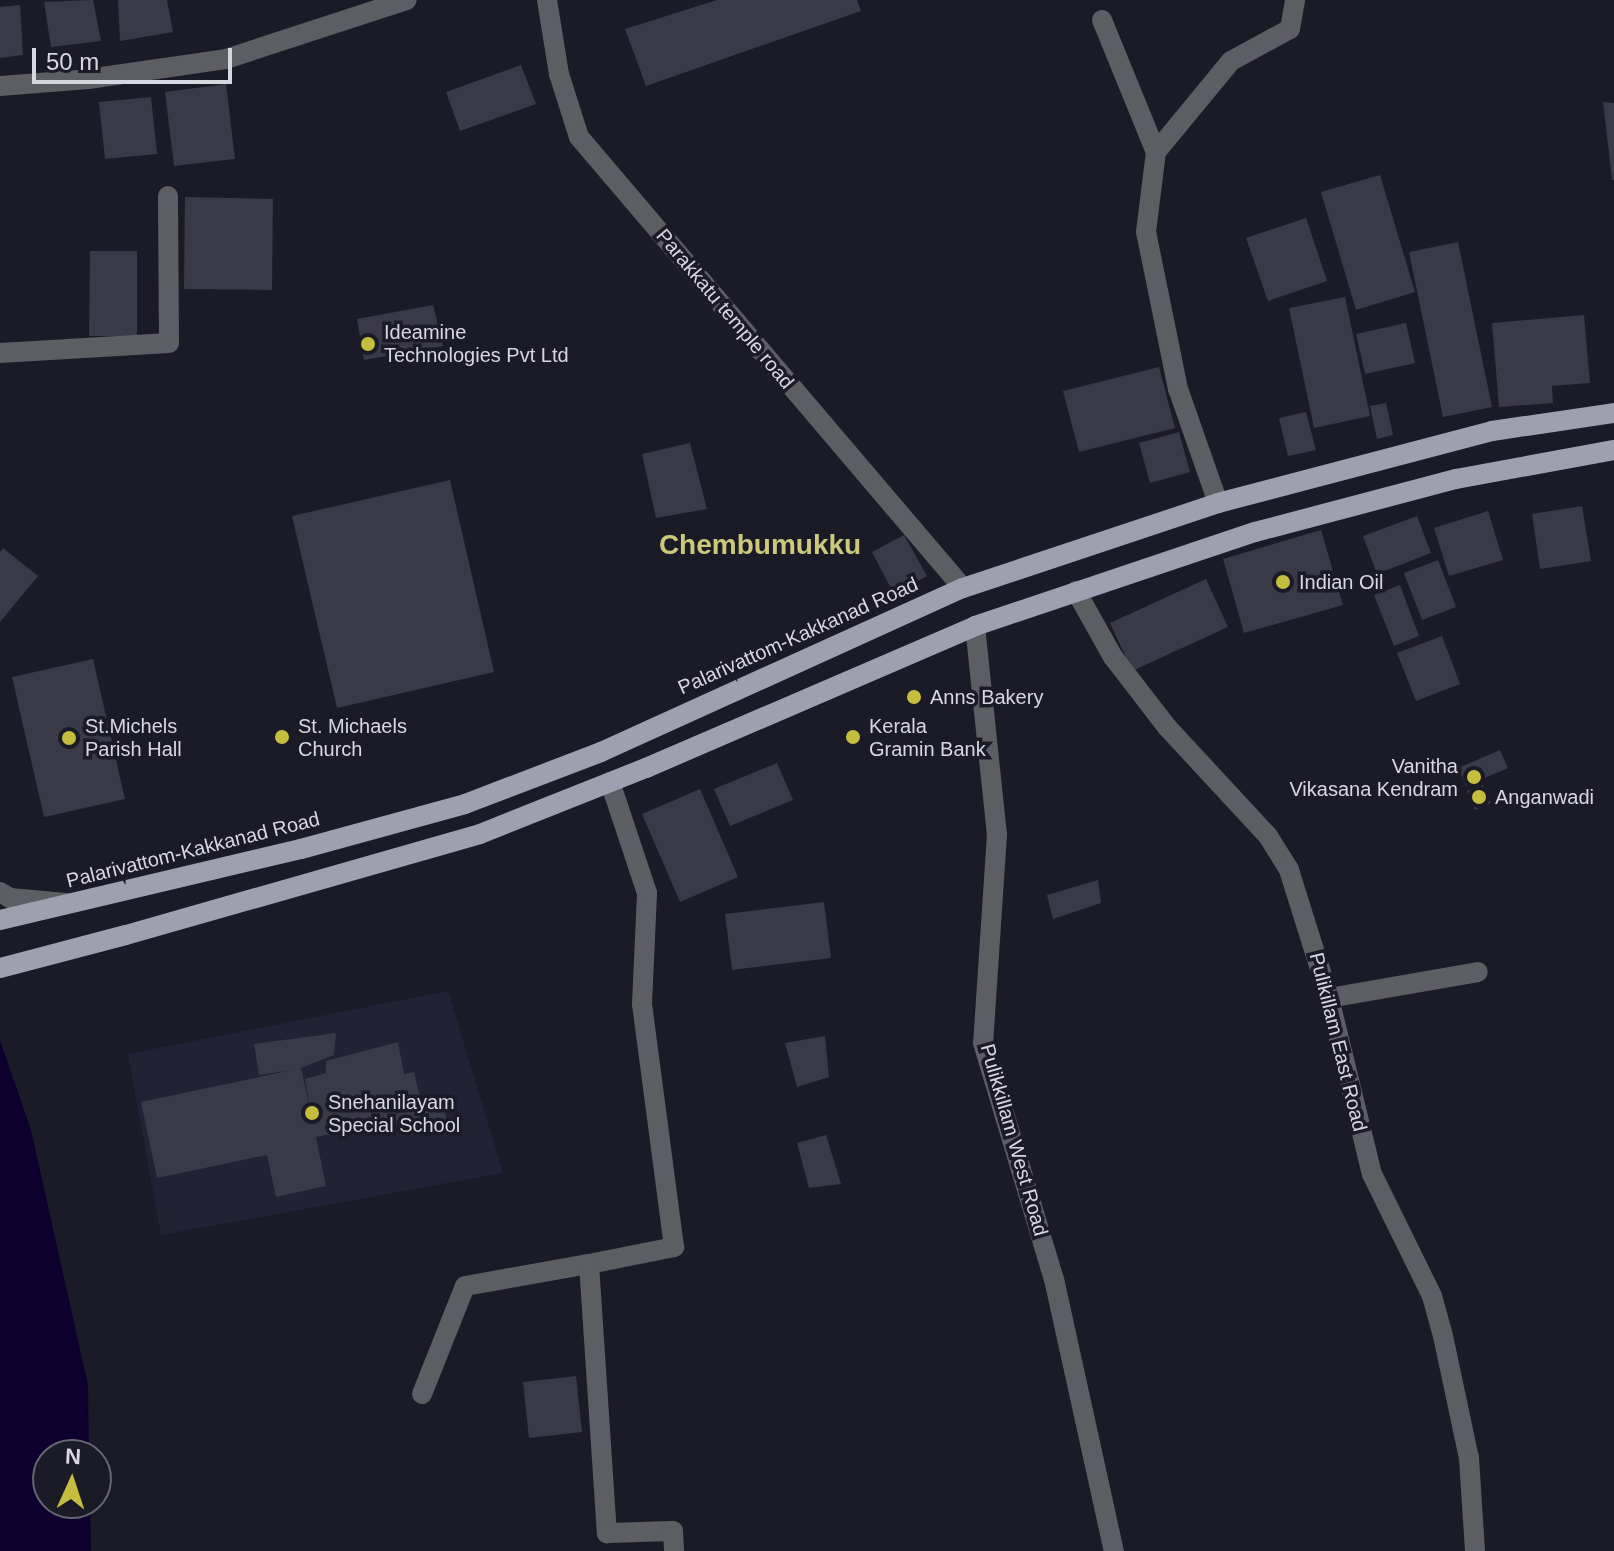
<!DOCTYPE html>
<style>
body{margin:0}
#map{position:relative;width:1614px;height:1551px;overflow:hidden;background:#1b1a27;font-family:Helvetica,sans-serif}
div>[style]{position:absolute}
.built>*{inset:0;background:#232235}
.water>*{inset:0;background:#0d002f}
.building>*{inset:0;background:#3a3948}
.minor>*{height:20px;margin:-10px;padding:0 10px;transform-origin:10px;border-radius:10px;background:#5d5d64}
.major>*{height:20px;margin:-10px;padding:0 10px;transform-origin:10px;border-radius:10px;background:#9f9faf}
.dots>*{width:22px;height:22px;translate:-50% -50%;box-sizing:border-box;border:4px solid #1b1a27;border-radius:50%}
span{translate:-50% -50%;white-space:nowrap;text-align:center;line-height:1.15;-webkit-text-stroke:7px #1b1a27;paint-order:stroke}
.street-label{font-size:20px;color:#d7d7e0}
.poi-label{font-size:20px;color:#d7d7e0}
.left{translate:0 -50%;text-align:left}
.right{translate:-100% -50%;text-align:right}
.district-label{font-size:28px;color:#ccc97b;font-weight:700}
.north{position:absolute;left:32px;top:1439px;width:80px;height:80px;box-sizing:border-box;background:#1b1a27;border:2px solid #666671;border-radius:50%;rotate:3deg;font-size:22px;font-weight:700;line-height:32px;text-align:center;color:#d7d7e0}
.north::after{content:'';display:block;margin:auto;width:28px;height:36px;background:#c4bd3e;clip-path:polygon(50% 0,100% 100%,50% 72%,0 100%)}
.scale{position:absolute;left:32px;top:48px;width:200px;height:36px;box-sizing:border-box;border:4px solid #d7d7e0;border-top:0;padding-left:10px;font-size:24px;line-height:28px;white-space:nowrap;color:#d7d7e0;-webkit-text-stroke:6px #1b1a27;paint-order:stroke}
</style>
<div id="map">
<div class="built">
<i style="clip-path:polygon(448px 991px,503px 1173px,161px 1235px,128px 1054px)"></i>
</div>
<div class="water">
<i style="clip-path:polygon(0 1040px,31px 1130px,88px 1385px,89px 1455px,48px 1455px,48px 1503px,90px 1503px,91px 1551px,0 1551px)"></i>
</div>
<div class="building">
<i style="clip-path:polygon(93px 0,101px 41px,51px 47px,44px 2px)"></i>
<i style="clip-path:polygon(118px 0,167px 0,173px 32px,120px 41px)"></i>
<i style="clip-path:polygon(717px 0,857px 0,861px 11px,646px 86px,625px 29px)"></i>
<i style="clip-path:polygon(20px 5px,23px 55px,0 58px,0 7px)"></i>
<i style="clip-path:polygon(521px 65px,536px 104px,460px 131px,446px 92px)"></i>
<i style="clip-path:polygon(226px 84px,235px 159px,174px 166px,165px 92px)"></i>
<i style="clip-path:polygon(151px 97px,157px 154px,105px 159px,99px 102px)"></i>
<i style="clip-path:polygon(1603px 102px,1614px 103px,1614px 180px,1612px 180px)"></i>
<i style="clip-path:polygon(1380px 175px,1415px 292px,1356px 310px,1321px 192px)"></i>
<i style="clip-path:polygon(185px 197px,273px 199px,272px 290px,184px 289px)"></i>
<i style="clip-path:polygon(1306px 218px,1327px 281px,1268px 301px,1246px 238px)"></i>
<i style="clip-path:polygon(1458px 242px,1492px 407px,1443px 417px,1409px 252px)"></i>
<i style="clip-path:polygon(90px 251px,137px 251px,137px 336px,89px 336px)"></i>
<i style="clip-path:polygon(1345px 297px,1370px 416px,1314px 428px,1289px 308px)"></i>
<i style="clip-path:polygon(433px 305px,443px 346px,364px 360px,357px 319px)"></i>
<i style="clip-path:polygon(1584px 315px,1590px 383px,1552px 386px,1553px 403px,1499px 407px,1492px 323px)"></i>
<i style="clip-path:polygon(1406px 323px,1415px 363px,1365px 374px,1356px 334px)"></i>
<i style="clip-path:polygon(1159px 367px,1175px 428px,1079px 452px,1063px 391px)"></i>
<i style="clip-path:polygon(1386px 403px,1393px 435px,1377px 439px,1370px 406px)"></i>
<i style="clip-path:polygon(1306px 412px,1316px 450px,1288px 456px,1279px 418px)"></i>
<i style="clip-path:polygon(1179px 432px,1190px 472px,1150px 483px,1139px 443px)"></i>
<i style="clip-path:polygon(690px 443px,707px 509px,656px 518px,642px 454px)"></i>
<i style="clip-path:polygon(450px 480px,494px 672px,337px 708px,292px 516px)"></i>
<i style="clip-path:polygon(1582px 506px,1591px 561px,1540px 569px,1532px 514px)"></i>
<i style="clip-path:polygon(1488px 511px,1503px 560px,1449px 576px,1434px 528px)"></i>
<i style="clip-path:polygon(1417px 516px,1431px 553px,1377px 574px,1363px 536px)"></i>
<i style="clip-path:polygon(1321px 530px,1343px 605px,1244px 633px,1223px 559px)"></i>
<i style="clip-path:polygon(904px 535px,927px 576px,894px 594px,872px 552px)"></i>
<i style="clip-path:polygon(3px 548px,38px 576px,0 622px,0 552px)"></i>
<i style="clip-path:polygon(1438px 560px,1456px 607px,1422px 620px,1404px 573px)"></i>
<i style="clip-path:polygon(1206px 579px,1228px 627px,1132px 671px,1110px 623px)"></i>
<i style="clip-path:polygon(1400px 585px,1419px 636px,1394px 646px,1374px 595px)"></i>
<i style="clip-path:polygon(1442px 636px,1460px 684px,1416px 701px,1397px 653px)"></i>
<i style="clip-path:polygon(93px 659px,125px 799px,44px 817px,12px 677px)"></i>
<i style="clip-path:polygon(1500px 750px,1508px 768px,1466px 786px,1458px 768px)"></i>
<i style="clip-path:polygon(777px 763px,793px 800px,730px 826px,714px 789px)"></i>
<i style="clip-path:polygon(1483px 785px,1491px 803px,1475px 810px,1467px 791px)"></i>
<i style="clip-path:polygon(700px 789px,738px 877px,680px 902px,642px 814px)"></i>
<i style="clip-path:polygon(1098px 880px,1101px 903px,1053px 919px,1047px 895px)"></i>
<i style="clip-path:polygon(824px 902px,831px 958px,732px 970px,725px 914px)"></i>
<i style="clip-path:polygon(336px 1033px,334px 1055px,301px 1068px,311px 1112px,305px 1079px,326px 1073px,326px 1061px,398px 1042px,404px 1074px,414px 1072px,421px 1102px,442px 1098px,448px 1127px,409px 1135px,405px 1119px,316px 1137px,326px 1186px,276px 1197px,267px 1155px,157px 1178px,141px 1102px,292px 1070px,259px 1075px,254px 1044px)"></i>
<i style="clip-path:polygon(825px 1036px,829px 1077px,797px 1087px,785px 1043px)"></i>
<i style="clip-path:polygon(826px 1135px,841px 1184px,809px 1188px,797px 1143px)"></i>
<i style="clip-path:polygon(576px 1376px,582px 1432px,529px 1438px,523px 1382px)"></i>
</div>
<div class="minor">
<i style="left:547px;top:0;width:75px;rotate:80.8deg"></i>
<i style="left:559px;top:74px;width:66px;rotate:72.4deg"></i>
<i style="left:579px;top:137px;width:592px;rotate:49.59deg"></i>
<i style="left:1102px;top:20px;width:143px;rotate:67.8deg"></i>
<i style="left:0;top:86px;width:88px;rotate:-4.5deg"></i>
<i style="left:88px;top:79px;width:139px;rotate:-8.2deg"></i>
<i style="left:226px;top:59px;width:190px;rotate:-18.1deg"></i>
<i style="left:0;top:353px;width:169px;rotate:-3.4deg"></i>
<i style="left:169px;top:343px;width:147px;rotate:-90.4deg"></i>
<i style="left:1218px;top:503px;width:121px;rotate:-109.3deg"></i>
<i style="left:1178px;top:389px;width:160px;rotate:-101.5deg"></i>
<i style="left:1146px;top:232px;width:81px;rotate:-82.9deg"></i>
<i style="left:1156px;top:152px;width:118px;rotate:-50.5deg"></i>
<i style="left:1231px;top:61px;width:67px;rotate:-28.5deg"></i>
<i style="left:1290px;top:29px;width:29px;rotate:-80deg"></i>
<i style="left:1076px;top:591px;width:76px;rotate:60.7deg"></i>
<i style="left:1113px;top:657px;width:88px;rotate:52.4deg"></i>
<i style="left:1167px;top:727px;width:149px;rotate:47.2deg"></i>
<i style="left:1268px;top:836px;width:40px;rotate:58deg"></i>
<i style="left:1289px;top:870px;width:134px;rotate:72.6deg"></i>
<i style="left:1329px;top:998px;width:181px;rotate:76.3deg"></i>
<i style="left:1372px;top:1174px;width:136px;rotate:63.8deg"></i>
<i style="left:1432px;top:1296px;width:41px;rotate:74.6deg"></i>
<i style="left:1443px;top:1336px;width:125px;rotate:78deg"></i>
<i style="left:1469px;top:1458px;width:93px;rotate:86.3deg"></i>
<i style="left:975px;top:626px;width:209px;rotate:84deg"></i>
<i style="left:997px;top:834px;width:209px;rotate:93.8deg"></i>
<i style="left:983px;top:1043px;width:246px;rotate:73.3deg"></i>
<i style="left:1054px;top:1279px;width:279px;rotate:77.6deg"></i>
<i style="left:0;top:892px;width:12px;rotate:31deg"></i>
<i style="left:10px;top:898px;width:56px;rotate:5.1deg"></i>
<i style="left:1329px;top:998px;width:151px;rotate:-9.9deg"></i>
<i style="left:589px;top:1264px;width:87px;rotate:-11.3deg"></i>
<i style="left:674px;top:1247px;width:245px;rotate:-97.5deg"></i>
<i style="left:642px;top:1004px;width:111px;rotate:-87.4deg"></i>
<i style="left:647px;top:893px;width:117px;rotate:-108.4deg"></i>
<i style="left:422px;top:1394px;width:116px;rotate:-68.3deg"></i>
<i style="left:465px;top:1286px;width:126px;rotate:-10.1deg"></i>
<i style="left:589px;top:1264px;width:270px;rotate:86.2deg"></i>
<i style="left:607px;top:1533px;width:66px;rotate:-1.7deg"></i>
<i style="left:673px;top:1531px;width:20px;rotate:87deg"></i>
</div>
<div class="major">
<i style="left:0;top:920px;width:309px;rotate:-13.3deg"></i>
<i style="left:301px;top:849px;width:170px;rotate:-15.3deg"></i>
<i style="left:465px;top:804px;width:146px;rotate:-20.9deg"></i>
<i style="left:601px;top:752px;width:397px;rotate:-24.4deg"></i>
<i style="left:963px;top:588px;width:269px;rotate:-18.4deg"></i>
<i style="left:1218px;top:503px;width:283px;rotate:-14.7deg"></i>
<i style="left:1492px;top:431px;width:123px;rotate:-8.4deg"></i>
<i style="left:0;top:968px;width:130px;rotate:-14.7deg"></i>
<i style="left:126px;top:935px;width:368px;rotate:-15.9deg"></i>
<i style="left:480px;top:834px;width:179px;rotate:-21.7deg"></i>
<i style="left:646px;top:768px;width:358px;rotate:-23.3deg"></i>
<i style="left:975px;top:626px;width:295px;rotate:-18.6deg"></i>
<i style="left:1255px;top:532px;width:208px;rotate:-14.8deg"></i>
<i style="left:1456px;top:479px;width:161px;rotate:-10.4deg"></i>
</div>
<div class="dots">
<i style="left:368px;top:344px;background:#c4bd3e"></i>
<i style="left:1283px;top:582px;background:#c4bd3e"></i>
<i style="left:914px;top:697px;background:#c4bd3e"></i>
<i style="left:282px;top:737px;background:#c4bd3e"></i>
<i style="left:853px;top:737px;background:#c4bd3e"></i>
<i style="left:69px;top:738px;background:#c4bd3e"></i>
<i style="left:1474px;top:777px;background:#c4bd3e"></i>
<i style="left:1479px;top:797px;background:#c4bd3e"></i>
<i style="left:312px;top:1113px;background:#c4bd3e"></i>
</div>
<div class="street-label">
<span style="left:725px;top:309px;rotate:50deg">Parakkatu temple road</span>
<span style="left:798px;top:636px;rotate:-24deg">Palarivattom-Kakkanad Road</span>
<span style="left:193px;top:850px;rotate:-14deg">Palarivattom-Kakkanad Road</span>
<span style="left:1338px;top:1042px;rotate:76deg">Pulikillam East Road</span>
<span style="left:1014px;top:1140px;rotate:74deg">Pulikkillam West Road</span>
</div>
<div class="poi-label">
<span class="left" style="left:384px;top:344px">Ideamine<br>Technologies Pvt Ltd</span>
<span class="left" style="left:1299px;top:582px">Indian Oil</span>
<span class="left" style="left:930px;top:697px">Anns Bakery</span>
<span class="left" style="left:85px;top:738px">St.Michels<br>Parish Hall</span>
<span class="left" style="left:298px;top:738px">St. Michaels<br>Church</span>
<span class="left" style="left:869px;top:738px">Kerala<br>Gramin Bank</span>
<span class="right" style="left:1458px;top:778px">Vanitha<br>Vikasana Kendram</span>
<span class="left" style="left:1495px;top:797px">Anganwadi</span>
<span class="left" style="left:328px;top:1114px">Snehanilayam<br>Special School</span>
</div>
<div class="district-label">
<span style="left:760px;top:545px">Chembumukku</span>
</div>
<div class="north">N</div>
<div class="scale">50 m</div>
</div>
